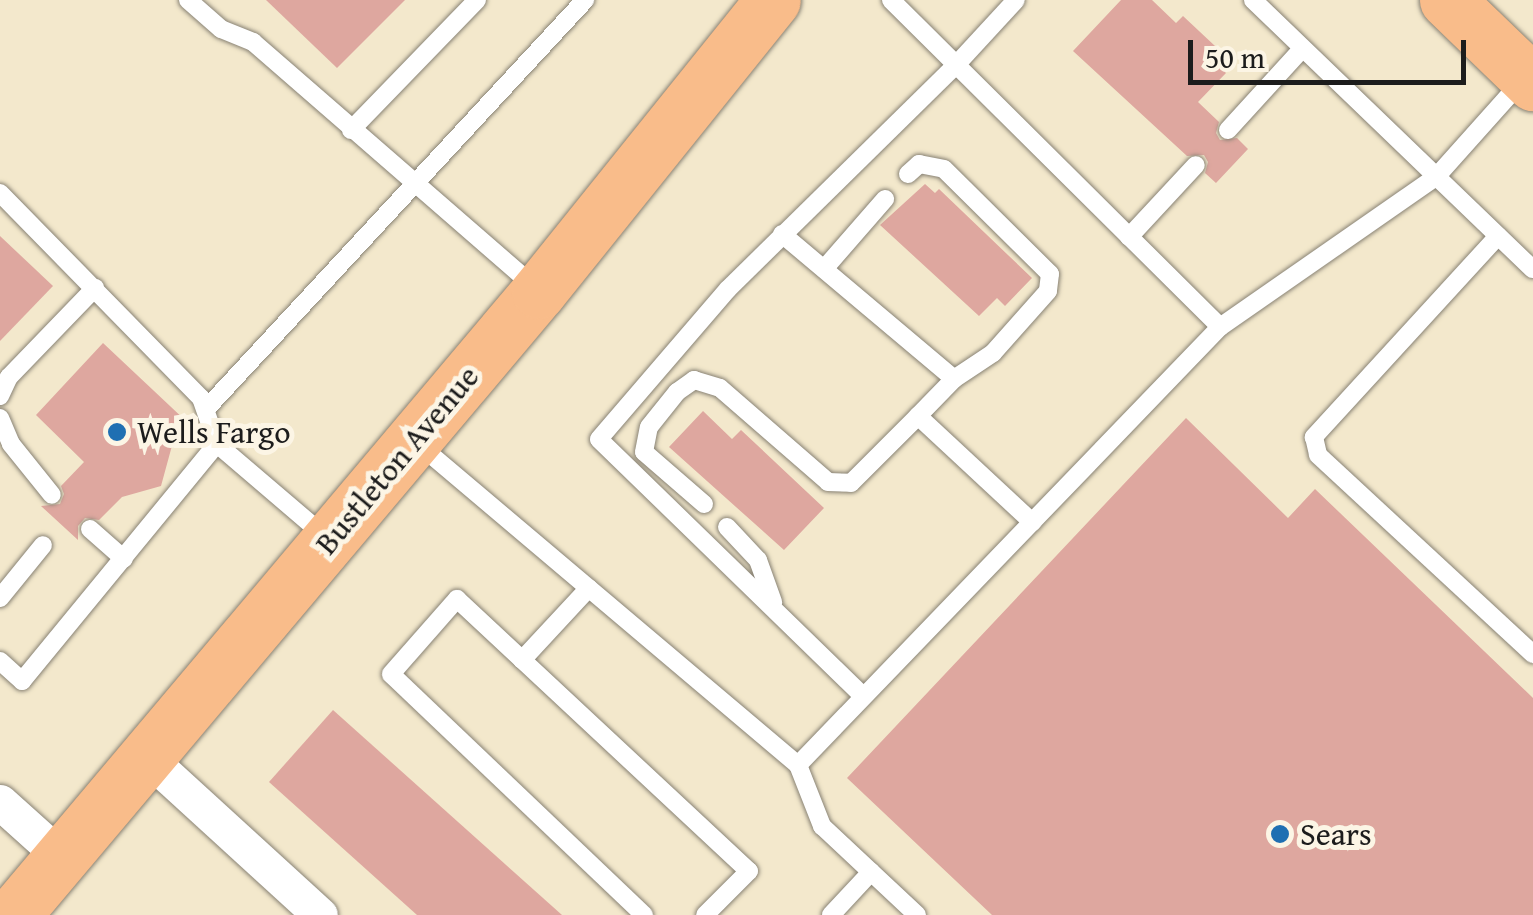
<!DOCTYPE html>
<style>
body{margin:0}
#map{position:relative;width:1533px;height:915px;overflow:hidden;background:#f3e8cc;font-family:"Gentium Book Plus",serif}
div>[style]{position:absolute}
.building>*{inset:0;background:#dea79f}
.roads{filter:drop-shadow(0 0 2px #888274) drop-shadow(0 0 2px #888274)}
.lane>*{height:18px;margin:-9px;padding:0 9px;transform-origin:9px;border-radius:9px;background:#fff}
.street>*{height:35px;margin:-17.5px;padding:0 17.5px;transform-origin:17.5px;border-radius:17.5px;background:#fff}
.primary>*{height:55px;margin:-27.5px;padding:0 27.5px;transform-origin:27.5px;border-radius:27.5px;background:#f9bc8a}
.dots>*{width:28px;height:28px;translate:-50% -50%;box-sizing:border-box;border:5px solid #fcf5e5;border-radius:50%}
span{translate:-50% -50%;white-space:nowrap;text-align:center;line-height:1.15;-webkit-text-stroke:10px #fcf5e5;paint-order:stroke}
.poi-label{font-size:32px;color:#1c1c1c}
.left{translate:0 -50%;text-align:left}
.street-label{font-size:32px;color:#1c1c1c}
.scale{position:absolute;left:1188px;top:40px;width:278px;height:45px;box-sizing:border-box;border:5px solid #1c1c1c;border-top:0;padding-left:12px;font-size:30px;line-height:35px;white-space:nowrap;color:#1c1c1c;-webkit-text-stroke:8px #fcf5e5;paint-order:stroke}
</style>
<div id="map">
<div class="building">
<i style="clip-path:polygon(266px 0,405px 0,337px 68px)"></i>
<i style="clip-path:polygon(1121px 0,1152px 0,1176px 23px,1183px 16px,1215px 46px,1207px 55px,1226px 73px,1198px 102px,1219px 122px,1216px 133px,1220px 140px,1237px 138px,1248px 149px,1216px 183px,1205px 173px,1208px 162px,1204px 155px,1187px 156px,1073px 51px)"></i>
<i style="clip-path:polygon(925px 184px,935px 193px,939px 189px,1032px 278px,1005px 306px,997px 298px,979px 316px,880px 225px)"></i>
<i style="clip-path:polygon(0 236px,53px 286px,0 341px)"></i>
<i style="clip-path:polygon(103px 343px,187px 422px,173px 442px,161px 486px,122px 497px,99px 520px,85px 518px,78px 526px,78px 540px,41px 506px,60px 504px,64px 494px,61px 486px,84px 462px,36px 415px)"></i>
<i style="clip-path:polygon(703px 411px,732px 439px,741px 430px,824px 508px,784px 550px,669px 447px)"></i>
<i style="clip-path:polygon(1186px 418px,1288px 518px,1315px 489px,1533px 698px,1533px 915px,992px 915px,847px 778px)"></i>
<i style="clip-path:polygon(333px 710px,562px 915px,417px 915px,269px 782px)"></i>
</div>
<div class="roads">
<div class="lane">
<i style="left:188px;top:0;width:44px;rotate:41.3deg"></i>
<i style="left:221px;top:29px;width:35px;rotate:22deg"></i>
<i style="left:253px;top:42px;width:374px;rotate:41deg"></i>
<i style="left:891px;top:0;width:464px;rotate:44.8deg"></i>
<i style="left:1253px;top:0;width:388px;rotate:43.9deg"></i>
<i style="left:351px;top:130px;width:181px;rotate:-45.9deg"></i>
<i style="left:1228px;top:130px;width:110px;rotate:-47.6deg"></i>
<i style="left:908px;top:174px;width:15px;rotate:-42deg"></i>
<i style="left:919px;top:164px;width:25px;rotate:11deg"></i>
<i style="left:944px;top:169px;width:149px;rotate:44.7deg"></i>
<i style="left:1050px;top:274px;width:17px;rotate:97deg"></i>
<i style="left:1048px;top:291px;width:83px;rotate:131.6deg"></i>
<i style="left:993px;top:353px;width:47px;rotate:146.3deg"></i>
<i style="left:0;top:193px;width:287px;rotate:45.6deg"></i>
<i style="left:201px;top:398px;width:49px;rotate:70.8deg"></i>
<i style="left:217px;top:444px;width:143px;rotate:40.5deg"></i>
<i style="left:782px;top:234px;width:225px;rotate:40.1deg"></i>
<i style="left:954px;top:379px;width:52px;rotate:134.2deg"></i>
<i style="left:918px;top:416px;width:156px;rotate:42.9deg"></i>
<i style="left:1498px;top:236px;width:273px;rotate:132.5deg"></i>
<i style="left:1314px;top:437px;width:18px;rotate:77deg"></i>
<i style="left:1318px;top:455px;width:293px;rotate:42.8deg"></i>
<i style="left:1129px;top:237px;width:98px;rotate:-47.1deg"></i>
<i style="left:824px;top:269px;width:93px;rotate:-48.9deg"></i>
<i style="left:0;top:396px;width:21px;rotate:-65deg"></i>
<i style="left:9px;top:377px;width:124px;rotate:-46deg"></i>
<i style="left:206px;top:409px;width:558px;rotate:-47.18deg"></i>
<i style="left:0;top:418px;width:28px;rotate:67deg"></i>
<i style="left:11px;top:444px;width:65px;rotate:51.2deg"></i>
<i style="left:417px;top:443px;width:499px;rotate:40.2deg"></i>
<i style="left:798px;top:765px;width:66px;rotate:68.5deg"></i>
<i style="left:822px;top:826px;width:130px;rotate:43.1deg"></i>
<i style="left:704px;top:504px;width:79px;rotate:-139.1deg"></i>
<i style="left:644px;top:452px;width:25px;rotate:-79deg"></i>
<i style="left:649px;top:427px;width:45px;rotate:-51.3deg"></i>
<i style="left:677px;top:392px;width:21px;rotate:-35deg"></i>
<i style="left:694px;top:380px;width:27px;rotate:17deg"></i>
<i style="left:720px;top:388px;width:143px;rotate:41deg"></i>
<i style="left:828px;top:482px;width:23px;rotate:2deg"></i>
<i style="left:851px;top:483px;width:95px;rotate:-45deg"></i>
<i style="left:727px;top:527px;width:45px;rotate:46.8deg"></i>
<i style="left:758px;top:560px;width:45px;rotate:70.3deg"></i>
<i style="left:90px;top:529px;width:45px;rotate:41.4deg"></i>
<i style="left:0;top:598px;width:68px;rotate:-50.9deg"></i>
<i style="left:522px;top:660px;width:98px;rotate:-47.1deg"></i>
<i style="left:0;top:661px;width:30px;rotate:42deg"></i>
<i style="left:22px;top:681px;width:307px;rotate:-50.6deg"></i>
<i style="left:863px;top:696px;width:368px;rotate:-135.8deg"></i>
<i style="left:599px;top:439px;width:198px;rotate:-49.3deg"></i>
<i style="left:728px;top:289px;width:320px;rotate:-44.5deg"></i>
<i style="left:956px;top:65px;width:88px;rotate:-47.3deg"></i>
<i style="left:798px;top:765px;width:608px;rotate:-46.07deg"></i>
<i style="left:1220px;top:327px;width:264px;rotate:-34.8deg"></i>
<i style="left:1437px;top:176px;width:127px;rotate:-48.2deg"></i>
<i style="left:644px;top:915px;width:349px;rotate:-136.4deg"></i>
<i style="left:391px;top:674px;width:100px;rotate:-48.7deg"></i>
<i style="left:457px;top:599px;width:399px;rotate:43deg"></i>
<i style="left:749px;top:871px;width:62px;rotate:135deg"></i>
<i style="left:831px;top:915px;width:59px;rotate:-47.1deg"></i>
</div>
<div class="street">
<i style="left:147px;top:757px;width:234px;rotate:42.4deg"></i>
<i style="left:0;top:802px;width:82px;rotate:42deg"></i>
</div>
<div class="primary">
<i style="left:1447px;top:0;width:120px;rotate:44deg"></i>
<i style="left:13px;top:915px;width:816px;rotate:-49.87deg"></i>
<i style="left:539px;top:291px;width:373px;rotate:-51.2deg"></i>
</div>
</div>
<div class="dots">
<i style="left:117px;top:432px;background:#1f6fb2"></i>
<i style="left:1280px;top:834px;background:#1f6fb2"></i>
</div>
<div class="poi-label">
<span class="left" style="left:137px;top:432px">Wells Fargo</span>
<span class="left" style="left:1300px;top:834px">Sears</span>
</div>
<div class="street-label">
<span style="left:397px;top:460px;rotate:-50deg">Bustleton Avenue</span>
</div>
<div class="scale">50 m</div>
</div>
